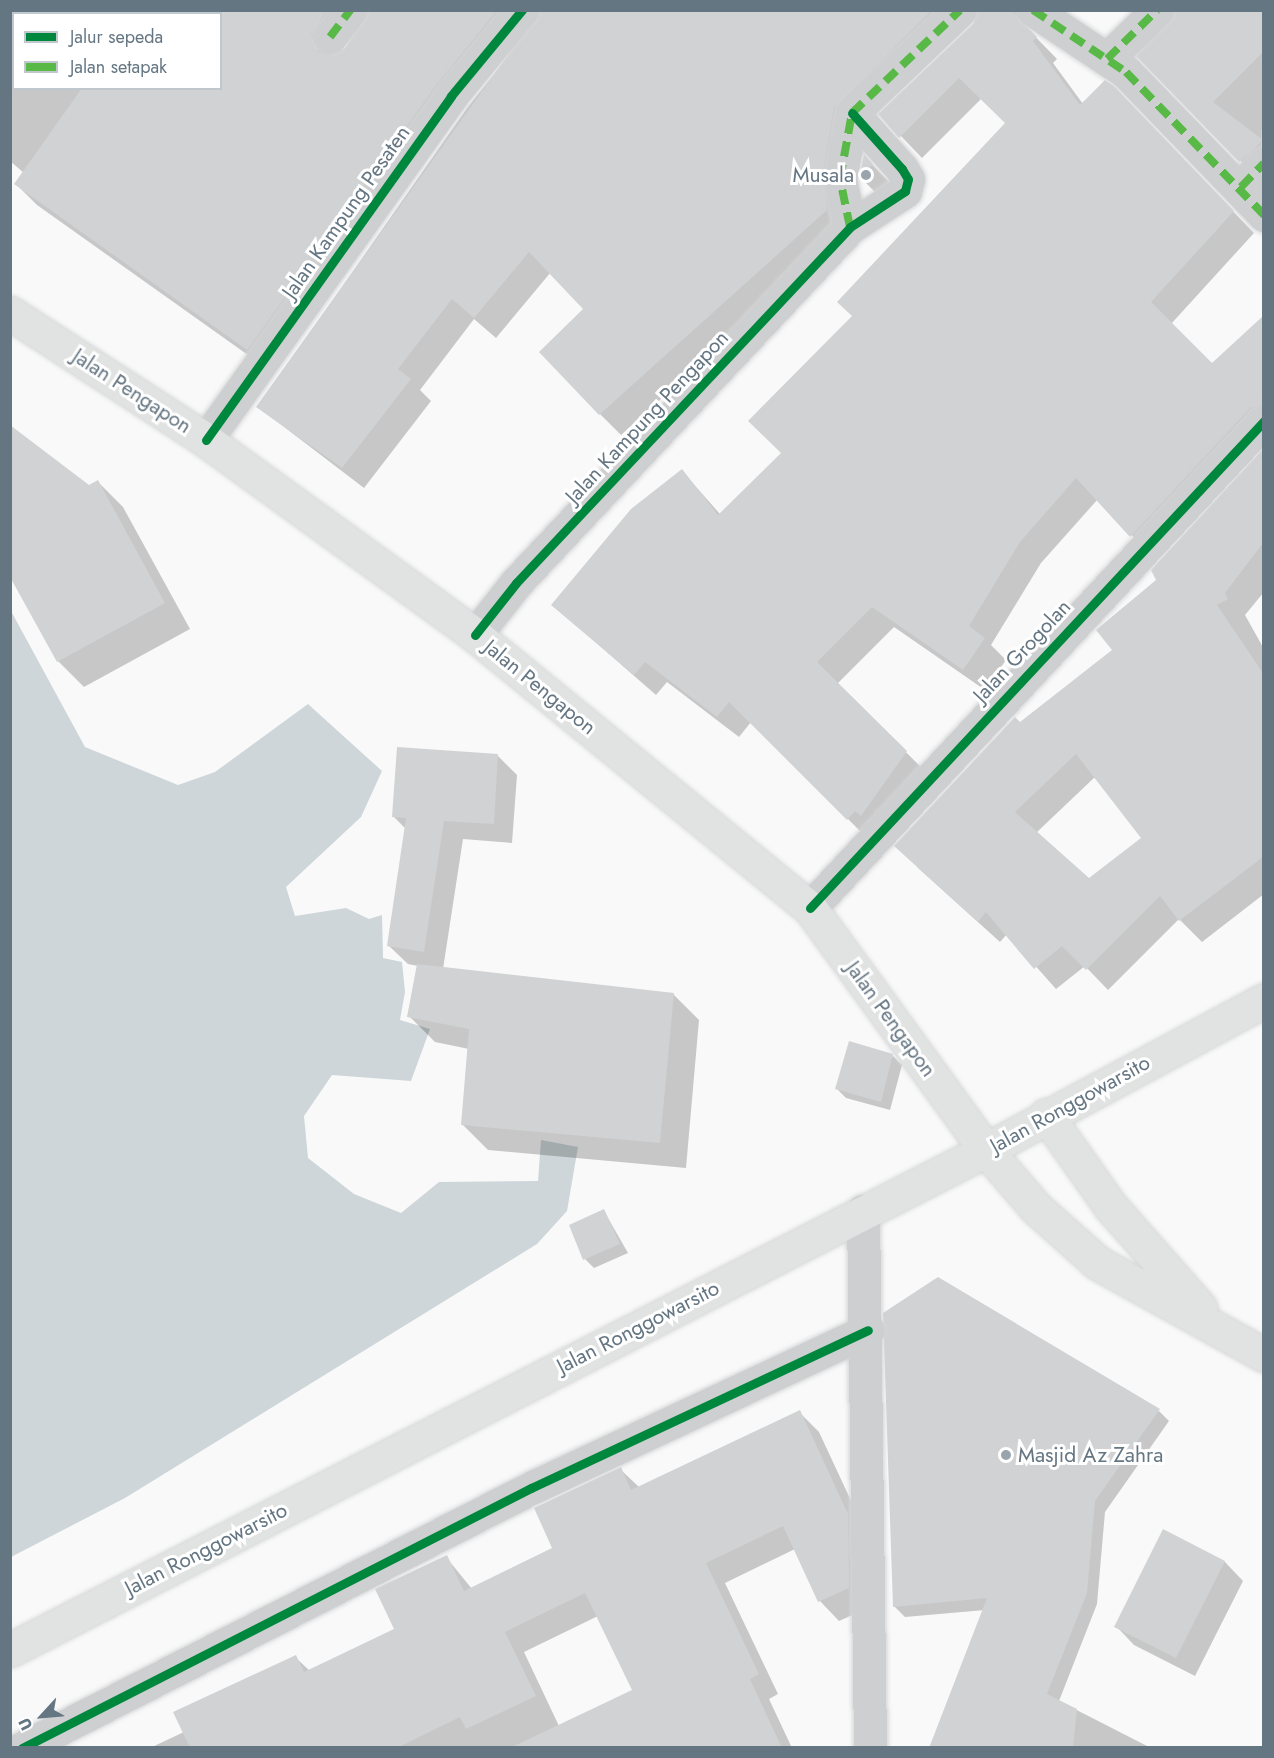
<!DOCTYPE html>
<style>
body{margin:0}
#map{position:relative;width:1274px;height:1758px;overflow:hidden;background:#f9f9f9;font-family:Jost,sans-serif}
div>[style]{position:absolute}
.water>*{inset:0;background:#ced6d9}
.shadow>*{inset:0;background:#0003}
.building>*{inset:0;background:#d0d2d3}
.roads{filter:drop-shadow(0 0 2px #d5d6d7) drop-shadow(0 0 2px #d5d6d7)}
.minor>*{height:33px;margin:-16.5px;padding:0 16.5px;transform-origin:16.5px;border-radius:16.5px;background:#cecfd0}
.major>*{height:33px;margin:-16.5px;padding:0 16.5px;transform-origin:16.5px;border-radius:16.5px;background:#e1e2e2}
.highway>*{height:33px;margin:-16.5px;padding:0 16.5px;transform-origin:16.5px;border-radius:16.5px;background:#e1e2e2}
.quiet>*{height:8px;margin-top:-4px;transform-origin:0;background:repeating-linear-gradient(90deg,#58b947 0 15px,transparent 0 23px)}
.cycleway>*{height:9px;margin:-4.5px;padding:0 4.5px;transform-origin:4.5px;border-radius:4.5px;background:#00873e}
.dots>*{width:16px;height:16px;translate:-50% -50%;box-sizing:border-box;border:3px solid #fff;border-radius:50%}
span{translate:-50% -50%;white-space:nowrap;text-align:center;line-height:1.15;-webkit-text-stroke:6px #fff;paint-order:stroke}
.poi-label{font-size:21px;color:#657683}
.right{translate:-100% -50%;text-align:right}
.left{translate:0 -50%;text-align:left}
.street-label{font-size:21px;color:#657683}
.frame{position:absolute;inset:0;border:12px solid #657683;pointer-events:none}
.legend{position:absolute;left:12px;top:12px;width:210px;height:78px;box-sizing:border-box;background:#fff;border:2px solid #c1c8cd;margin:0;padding:8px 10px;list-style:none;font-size:18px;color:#657683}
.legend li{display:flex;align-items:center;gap:12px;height:30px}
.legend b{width:30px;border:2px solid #c1c8cd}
.north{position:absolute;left:12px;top:1686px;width:60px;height:60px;-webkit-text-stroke:4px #fff;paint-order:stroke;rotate:244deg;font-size:16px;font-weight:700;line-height:24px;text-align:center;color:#657683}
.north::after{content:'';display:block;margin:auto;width:21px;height:27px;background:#657683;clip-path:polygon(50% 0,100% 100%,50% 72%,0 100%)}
</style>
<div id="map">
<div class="water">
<i style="clip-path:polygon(11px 611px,85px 747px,178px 785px,215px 772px,308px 704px,382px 771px,361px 817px,286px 887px,295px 916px,346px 908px,369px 919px,382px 915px,383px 958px,402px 962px,405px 992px,400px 1020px,430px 1029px,411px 1081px,332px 1075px,304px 1116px,308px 1158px,354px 1194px,401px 1213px,439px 1182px,538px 1181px,541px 1140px,578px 1147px,567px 1211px,537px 1244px,125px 1498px,11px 1557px)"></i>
</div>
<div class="shadow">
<i style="clip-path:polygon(evenodd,10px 10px,1029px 10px,1019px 20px,1057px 59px,1053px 63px,1083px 104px,1135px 110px,1254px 233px,1171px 324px,1212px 365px,1264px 318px,1264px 438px,1152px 557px,1098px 499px,1041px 563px,991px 645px,1006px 660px,985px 690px,894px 627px,837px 684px,927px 773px,869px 840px,751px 722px,739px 737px,667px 682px,656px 695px,553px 605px,682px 471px,720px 514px,783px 453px,854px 317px,1007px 123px,981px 99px,922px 158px,880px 114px,974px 24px,978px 12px,858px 123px,848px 231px,621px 435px,600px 414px,585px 309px,551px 272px,496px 338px,474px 319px,420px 390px,431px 401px,364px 488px,258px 407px,467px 108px,542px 14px,457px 105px,269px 370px,37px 205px,16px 184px,24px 173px,10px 161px,10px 10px,14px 14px,220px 14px,220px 88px,14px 88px,14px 14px,10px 10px,370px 14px,346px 49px,333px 55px,356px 20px,370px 14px)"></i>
<i style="clip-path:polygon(1181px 10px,1264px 10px,1261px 182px,1138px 56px)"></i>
<i style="clip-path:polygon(865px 157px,891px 184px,879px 196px,861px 178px)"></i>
<i style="clip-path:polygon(evenodd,1264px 451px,1264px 592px,1245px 615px,1264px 649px,1264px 894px,1202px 942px,1179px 919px,1108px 990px,1085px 966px,1056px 989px,1007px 934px,1000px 942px,917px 867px,1020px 724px,1114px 650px,1158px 580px,1153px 570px,1264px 451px,1096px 776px,1143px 838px,1088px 880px,1036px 833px,1096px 776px)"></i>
<i style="clip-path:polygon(98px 482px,123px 507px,190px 629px,84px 687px,58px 661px,10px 574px)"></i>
<i style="clip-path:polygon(498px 756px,517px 775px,512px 843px,463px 839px,443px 969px,673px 994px,699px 1020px,686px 1168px,488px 1150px,462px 1124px,469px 1049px,435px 1042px,409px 1016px,418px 966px,408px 964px,389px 946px,406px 829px,393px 816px)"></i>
<i style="clip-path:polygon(893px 1056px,902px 1065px,890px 1110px,846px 1098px,837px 1089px)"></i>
<i style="clip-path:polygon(604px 1211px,628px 1253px,594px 1268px,585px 1259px)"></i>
<i style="clip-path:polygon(1159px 1411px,1169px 1421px,1105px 1512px,1097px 1604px,1059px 1701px,1151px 1748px,942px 1748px,985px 1610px,905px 1617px,894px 1606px)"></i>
<i style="clip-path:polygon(evenodd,799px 1412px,819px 1432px,867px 1535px,868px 1608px,839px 1621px,820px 1601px,795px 1549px,725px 1583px,778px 1694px,769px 1699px,792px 1748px,150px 1748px,184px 1732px,295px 1657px,310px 1671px,396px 1630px,446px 1557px,472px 1589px,554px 1548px,620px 1469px,640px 1488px,799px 1412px,598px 1616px,634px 1690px,559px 1726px,524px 1652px,598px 1616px)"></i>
<i style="clip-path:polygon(1164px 1531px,1225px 1562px,1243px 1581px,1195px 1676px,1134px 1645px,1116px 1626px)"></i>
</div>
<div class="building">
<i style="clip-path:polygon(220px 10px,326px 10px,311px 35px,318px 52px,328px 56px,345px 48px,368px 10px,497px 10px,436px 85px,247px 350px,14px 184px,82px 88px,220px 88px)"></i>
<i style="clip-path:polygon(540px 10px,932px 10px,834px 107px,822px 176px,827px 210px,599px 415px,539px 352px,583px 309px,529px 252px,474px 318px,452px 299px,398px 369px,411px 379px,342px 468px,256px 407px)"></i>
<i style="clip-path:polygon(978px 10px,1011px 10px,1037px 37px,1033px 41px,1080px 105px,1105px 80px,1114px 86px,1234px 211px,1151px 302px,1212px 363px,1263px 316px,1263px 403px,1250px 408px,1130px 537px,1076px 478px,1020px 542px,969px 626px,985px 638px,963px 670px,872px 607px,817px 662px,907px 751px,861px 816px,855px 811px,847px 820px,729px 702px,717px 717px,645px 662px,634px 675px,551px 605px,631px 509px,682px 469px,718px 515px,781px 453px,748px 421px,852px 316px,837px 302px,1005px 123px,959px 78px,899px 138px,878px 114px,973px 24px)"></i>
<i style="clip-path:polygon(1176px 10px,1263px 10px,1263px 52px,1213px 102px,1263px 140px,1239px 162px,1136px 56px)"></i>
<i style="clip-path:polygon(864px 154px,873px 164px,859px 178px)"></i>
<i style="clip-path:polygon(10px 425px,89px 485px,98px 480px,165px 603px,57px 662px,10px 577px)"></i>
<i style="clip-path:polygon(evenodd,1263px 449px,1263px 543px,1225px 593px,1228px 599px,1217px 605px,1263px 673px,1263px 857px,1179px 921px,1160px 896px,1086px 970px,1062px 946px,1034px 969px,986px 912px,978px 922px,894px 846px,1015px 717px,1020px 722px,1112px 650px,1096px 630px,1156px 580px,1151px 570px,1263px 449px,1076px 754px,1141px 838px,1089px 878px,1015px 812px,1076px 754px)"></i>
<i style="clip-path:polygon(397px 747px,498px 754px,494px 824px,444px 821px,424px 952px,387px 946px,406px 818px,392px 817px)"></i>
<i style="clip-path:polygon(417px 964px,674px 993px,660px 1143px,461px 1125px,469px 1029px,407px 1017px)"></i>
<i style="clip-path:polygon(849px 1041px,893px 1054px,881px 1102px,835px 1089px)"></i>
<i style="clip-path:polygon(604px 1209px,620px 1244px,583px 1260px,569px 1225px)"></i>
<i style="clip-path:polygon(938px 1277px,1160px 1409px,1095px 1501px,1087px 1593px,1047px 1694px,1077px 1709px,1073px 1748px,929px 1748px,987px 1598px,893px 1607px,883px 1313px)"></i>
<i style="clip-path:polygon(800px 1410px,848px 1514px,849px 1588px,818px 1602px,783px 1526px,706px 1563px,759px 1674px,750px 1679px,782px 1748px,510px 1748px,632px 1690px,585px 1593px,505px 1632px,536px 1696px,466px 1729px,460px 1717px,397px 1748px,190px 1748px,173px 1712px,296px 1655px,304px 1672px,394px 1629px,375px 1589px,447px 1555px,464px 1591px,552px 1548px,534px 1508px,621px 1467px,631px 1490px)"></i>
<i style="clip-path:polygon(1163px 1529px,1225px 1561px,1176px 1658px,1114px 1627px)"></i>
</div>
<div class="roads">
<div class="minor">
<i style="left:1033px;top:10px;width:112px;rotate:33.7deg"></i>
<i style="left:1126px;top:72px;width:199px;rotate:46deg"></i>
<i style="left:330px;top:37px;width:34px;rotate:-53deg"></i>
<i style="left:1107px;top:59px;width:70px;rotate:-44.4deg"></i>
<i style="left:852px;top:113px;width:149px;rotate:-43.6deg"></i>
<i style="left:1241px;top:187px;width:33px;rotate:-46deg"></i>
<i style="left:850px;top:227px;width:49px;rotate:-101.8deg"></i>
<i style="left:840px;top:179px;width:67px;rotate:-79.7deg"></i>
<i style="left:206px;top:440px;width:422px;rotate:-54.5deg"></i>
<i style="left:451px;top:96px;width:112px;rotate:-50.5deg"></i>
<i style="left:475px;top:635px;width:66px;rotate:-51.7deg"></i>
<i style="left:516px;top:583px;width:488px;rotate:-46.8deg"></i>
<i style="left:850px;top:227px;width:66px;rotate:-33.2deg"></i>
<i style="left:905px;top:191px;width:12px;rotate:-76deg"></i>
<i style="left:908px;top:179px;width:12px;rotate:-121deg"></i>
<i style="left:902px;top:169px;width:75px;rotate:-131.8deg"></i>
<i style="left:810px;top:908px;width:666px;rotate:-47.01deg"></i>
<i style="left:863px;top:1211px;width:537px;rotate:89.25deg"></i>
<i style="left:22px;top:1748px;width:572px;rotate:-27.06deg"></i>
<i style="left:531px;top:1488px;width:372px;rotate:-25.1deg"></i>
</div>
<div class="major">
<i style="left:1046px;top:1115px;width:113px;rotate:54.8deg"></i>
<i style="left:1111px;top:1207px;width:135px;rotate:48.6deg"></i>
<i style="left:10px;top:1650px;width:1097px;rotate:-27.13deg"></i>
<i style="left:986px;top:1150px;width:77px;rotate:49.2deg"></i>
<i style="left:1036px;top:1208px;width:83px;rotate:41.6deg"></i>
<i style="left:1098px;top:1263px;width:190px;rotate:29deg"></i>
</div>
<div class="highway">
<i style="left:10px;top:313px;width:234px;rotate:32.9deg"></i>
<i style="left:206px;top:440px;width:332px;rotate:35.9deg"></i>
<i style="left:475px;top:635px;width:432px;rotate:39.2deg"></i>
<i style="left:810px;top:908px;width:299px;rotate:54deg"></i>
<i style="left:986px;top:1150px;width:316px;rotate:-28.3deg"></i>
</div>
</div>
<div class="quiet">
<i style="left:1033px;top:10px;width:112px;rotate:33.7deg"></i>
<i style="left:1126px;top:72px;width:199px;rotate:46deg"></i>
<i style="left:330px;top:37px;width:34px;rotate:-53deg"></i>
<i style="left:1107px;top:59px;width:70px;rotate:-44.4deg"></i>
<i style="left:852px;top:113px;width:149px;rotate:-43.6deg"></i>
<i style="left:1241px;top:187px;width:33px;rotate:-46deg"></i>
<i style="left:850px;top:227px;width:49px;rotate:-101.8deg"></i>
<i style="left:840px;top:179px;width:67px;rotate:-79.7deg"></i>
</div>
<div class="cycleway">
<i style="left:206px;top:440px;width:422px;rotate:-54.5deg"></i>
<i style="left:451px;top:96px;width:112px;rotate:-50.5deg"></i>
<i style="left:475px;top:635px;width:66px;rotate:-51.7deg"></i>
<i style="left:516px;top:583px;width:488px;rotate:-46.8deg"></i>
<i style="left:850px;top:227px;width:66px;rotate:-33.2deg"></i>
<i style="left:905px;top:191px;width:12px;rotate:-76deg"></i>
<i style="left:908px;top:179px;width:12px;rotate:-121deg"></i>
<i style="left:902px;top:169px;width:75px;rotate:-131.8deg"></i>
<i style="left:810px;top:908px;width:666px;rotate:-47.01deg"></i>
<i style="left:22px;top:1748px;width:572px;rotate:-27.06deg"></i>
<i style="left:531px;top:1488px;width:372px;rotate:-25.1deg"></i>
</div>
<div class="dots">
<i style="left:866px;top:175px;background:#99a4ac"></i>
<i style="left:1006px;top:1455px;background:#99a4ac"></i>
</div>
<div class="poi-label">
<span class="right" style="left:854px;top:175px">Musala</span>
<span class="left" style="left:1018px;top:1455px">Masjid Az Zahra</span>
</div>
<div class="street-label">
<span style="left:346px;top:212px;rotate:-55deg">Jalan Kampung Pesaten</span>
<span style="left:132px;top:391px;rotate:33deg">Jalan Pengapon</span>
<span style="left:647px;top:417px;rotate:-47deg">Jalan Kampung Pengapon</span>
<span style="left:1022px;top:651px;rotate:-47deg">Jalan Grogolan</span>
<span style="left:540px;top:687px;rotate:39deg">Jalan Pengapon</span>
<span style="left:891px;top:1019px;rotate:54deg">Jalan Pengapon</span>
<span style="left:1070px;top:1104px;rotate:-29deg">Jalan Ronggowarsito</span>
<span style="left:638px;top:1327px;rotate:-27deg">Jalan Ronggowarsito</span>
<span style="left:206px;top:1549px;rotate:-27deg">Jalan Ronggowarsito</span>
</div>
<div class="frame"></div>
<ul class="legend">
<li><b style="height:8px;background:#00873e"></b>Jalur sepeda</li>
<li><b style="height:8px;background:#58b947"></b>Jalan setapak</li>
</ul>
<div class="north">U</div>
</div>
